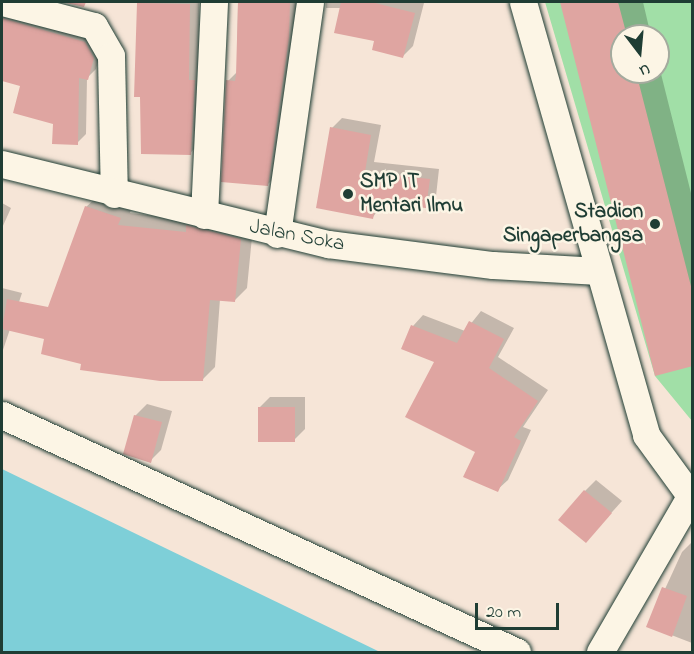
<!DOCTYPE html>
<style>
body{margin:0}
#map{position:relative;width:694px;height:654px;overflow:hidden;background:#f6e5d7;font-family:"Indie Flower",sans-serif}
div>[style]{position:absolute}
.green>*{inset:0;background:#a1dfa7}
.water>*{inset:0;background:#7ecfd8}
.shadow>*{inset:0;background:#0003}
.building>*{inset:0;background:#dfa5a1}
.roads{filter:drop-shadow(0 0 2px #1f3d34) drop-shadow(0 0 2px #1f3d34)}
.minor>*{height:27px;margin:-13.5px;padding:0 13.5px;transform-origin:13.5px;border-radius:13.5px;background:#fcf5e5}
.dots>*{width:16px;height:16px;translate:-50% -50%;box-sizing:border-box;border:3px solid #fcf5e5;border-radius:50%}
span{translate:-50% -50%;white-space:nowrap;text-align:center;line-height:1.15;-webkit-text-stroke:5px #fcf5e5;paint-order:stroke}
.poi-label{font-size:21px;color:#1f3d34;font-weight:700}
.left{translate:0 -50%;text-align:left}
.right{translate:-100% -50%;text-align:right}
.street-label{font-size:21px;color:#1f3d34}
.frame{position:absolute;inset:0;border:3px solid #1f3d34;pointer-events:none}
.north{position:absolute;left:610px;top:24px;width:60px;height:60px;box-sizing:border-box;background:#fcf5e5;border:2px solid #a4ab9e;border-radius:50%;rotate:164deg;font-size:16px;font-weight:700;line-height:24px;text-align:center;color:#1f3d34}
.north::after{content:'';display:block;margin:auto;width:21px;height:27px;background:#1f3d34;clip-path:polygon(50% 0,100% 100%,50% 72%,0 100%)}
.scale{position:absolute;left:475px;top:603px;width:84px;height:27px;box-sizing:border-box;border:3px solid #1f3d34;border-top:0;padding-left:8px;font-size:18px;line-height:21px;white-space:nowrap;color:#1f3d34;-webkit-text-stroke:4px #fcf5e5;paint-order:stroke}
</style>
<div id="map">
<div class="green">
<i style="clip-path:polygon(evenodd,545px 2px,692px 2px,692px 421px,655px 376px,545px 2px,622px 36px,658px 36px,658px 72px,622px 72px,622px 36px)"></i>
</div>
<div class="water">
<i style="clip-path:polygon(2px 469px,380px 652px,2px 652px)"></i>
</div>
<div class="shadow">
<i style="clip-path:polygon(139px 2px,199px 2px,201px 143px,190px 153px,142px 96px,136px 96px)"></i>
<i style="clip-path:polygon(238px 2px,299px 2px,277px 175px,267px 185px,228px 81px,237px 72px)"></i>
<i style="clip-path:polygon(326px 2px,418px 2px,424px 3px,413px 46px,403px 56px,376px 40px,341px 8px,326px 8px)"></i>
<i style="clip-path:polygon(562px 2px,643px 2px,651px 36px,622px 36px,622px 72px,658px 72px,658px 62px,692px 197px,692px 365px,656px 374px)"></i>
<i style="clip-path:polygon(2px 5px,94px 33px,102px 48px,96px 69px,87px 78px,86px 134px,77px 143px,21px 85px,2px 80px)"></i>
<i style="clip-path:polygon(342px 118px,381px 125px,374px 162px,439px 169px,436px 196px,426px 206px,384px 202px,373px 217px,332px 128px)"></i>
<i style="clip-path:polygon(99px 195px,132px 205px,130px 213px,253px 227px,247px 288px,235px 300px,220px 299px,215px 367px,203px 379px,86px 207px)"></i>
<i style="clip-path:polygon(2px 203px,11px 208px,2px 228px)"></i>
<i style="clip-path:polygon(2px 288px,22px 293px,2px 353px)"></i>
<i style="clip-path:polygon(481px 311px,514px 328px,498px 357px,548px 390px,523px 427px,531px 430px,508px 480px,497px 490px,436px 361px,403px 348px,413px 326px,423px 315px,465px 331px)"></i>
<i style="clip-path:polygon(270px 397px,305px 397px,305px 429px,294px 440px,259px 408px)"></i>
<i style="clip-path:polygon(147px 404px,172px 411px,161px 450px,150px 461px,135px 416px)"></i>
<i style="clip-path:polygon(596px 480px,622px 501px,586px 541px,585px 491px)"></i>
<i style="clip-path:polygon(692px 542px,692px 643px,648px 626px,682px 552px)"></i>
</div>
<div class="building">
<i style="clip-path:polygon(62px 2px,86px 2px,84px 7px)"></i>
<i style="clip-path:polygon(238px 2px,290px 2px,289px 38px,268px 186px,221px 182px,226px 80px,235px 81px,236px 75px)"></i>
<i style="clip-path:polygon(341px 2px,371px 2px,415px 13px,403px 58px,372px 50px,374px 41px,334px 33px)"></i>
<i style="clip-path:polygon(560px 2px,618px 2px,627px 36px,622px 36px,622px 72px,636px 72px,693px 294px,693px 366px,655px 376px)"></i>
<i style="clip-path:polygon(137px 3px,190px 4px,189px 80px,195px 80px,191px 155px,141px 154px,140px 97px,134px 97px)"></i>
<i style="clip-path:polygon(2px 18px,85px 42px,94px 58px,88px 80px,79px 78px,78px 145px,52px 144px,53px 124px,13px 113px,20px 86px,2px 81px)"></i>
<i style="clip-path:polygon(330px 127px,371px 135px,365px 172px,430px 179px,426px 208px,376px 203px,373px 219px,316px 208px)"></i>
<i style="clip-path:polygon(85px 206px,121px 218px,118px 225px,186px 232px,186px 225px,241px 239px,235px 302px,210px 300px,203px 381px,160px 381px,80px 370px,81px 364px,41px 354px,44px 339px,2px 329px,7px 299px,48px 307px)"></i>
<i style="clip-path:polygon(469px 321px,504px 339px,489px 368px,538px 401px,514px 437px,521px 441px,498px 492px,463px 477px,475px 452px,405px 417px,434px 362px,401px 349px,411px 325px,457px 343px)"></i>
<i style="clip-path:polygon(258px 407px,295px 407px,295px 442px,258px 442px)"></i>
<i style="clip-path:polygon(134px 415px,162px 422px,151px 463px,123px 454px)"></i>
<i style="clip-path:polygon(584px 490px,612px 513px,586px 543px,558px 520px)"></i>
<i style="clip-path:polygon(662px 587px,687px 596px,672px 637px,646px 627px)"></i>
</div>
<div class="roads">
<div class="minor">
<i style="left:2px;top:2px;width:95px;rotate:14.6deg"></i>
<i style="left:94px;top:26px;width:34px;rotate:60deg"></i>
<i style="left:111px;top:56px;width:138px;rotate:88.8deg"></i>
<i style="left:523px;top:2px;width:450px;rotate:74.1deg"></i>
<i style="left:646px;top:435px;width:78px;rotate:53.9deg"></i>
<i style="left:2px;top:164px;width:336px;rotate:13.8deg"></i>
<i style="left:328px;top:244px;width:166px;rotate:7.3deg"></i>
<i style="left:493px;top:265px;width:106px;rotate:3.2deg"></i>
<i style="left:204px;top:215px;width:213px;rotate:-87.3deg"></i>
<i style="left:277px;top:234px;width:234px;rotate:-81.9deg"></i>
<i style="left:2px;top:415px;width:567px;rotate:24.71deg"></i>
<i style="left:600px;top:652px;width:179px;rotate:-59.9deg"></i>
</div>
</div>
<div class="dots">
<i style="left:348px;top:194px;background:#1f3d34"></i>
<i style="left:655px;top:224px;background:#1f3d34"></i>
</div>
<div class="poi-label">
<span class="left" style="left:360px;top:194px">SMP IT<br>Mentari Ilmu</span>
<span class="right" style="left:643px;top:224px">Stadion<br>Singaperbangsa</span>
</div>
<div class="street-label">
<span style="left:297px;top:236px;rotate:11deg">Jalan Soka</span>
</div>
<div class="frame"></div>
<div class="north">U</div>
<div class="scale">20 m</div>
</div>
